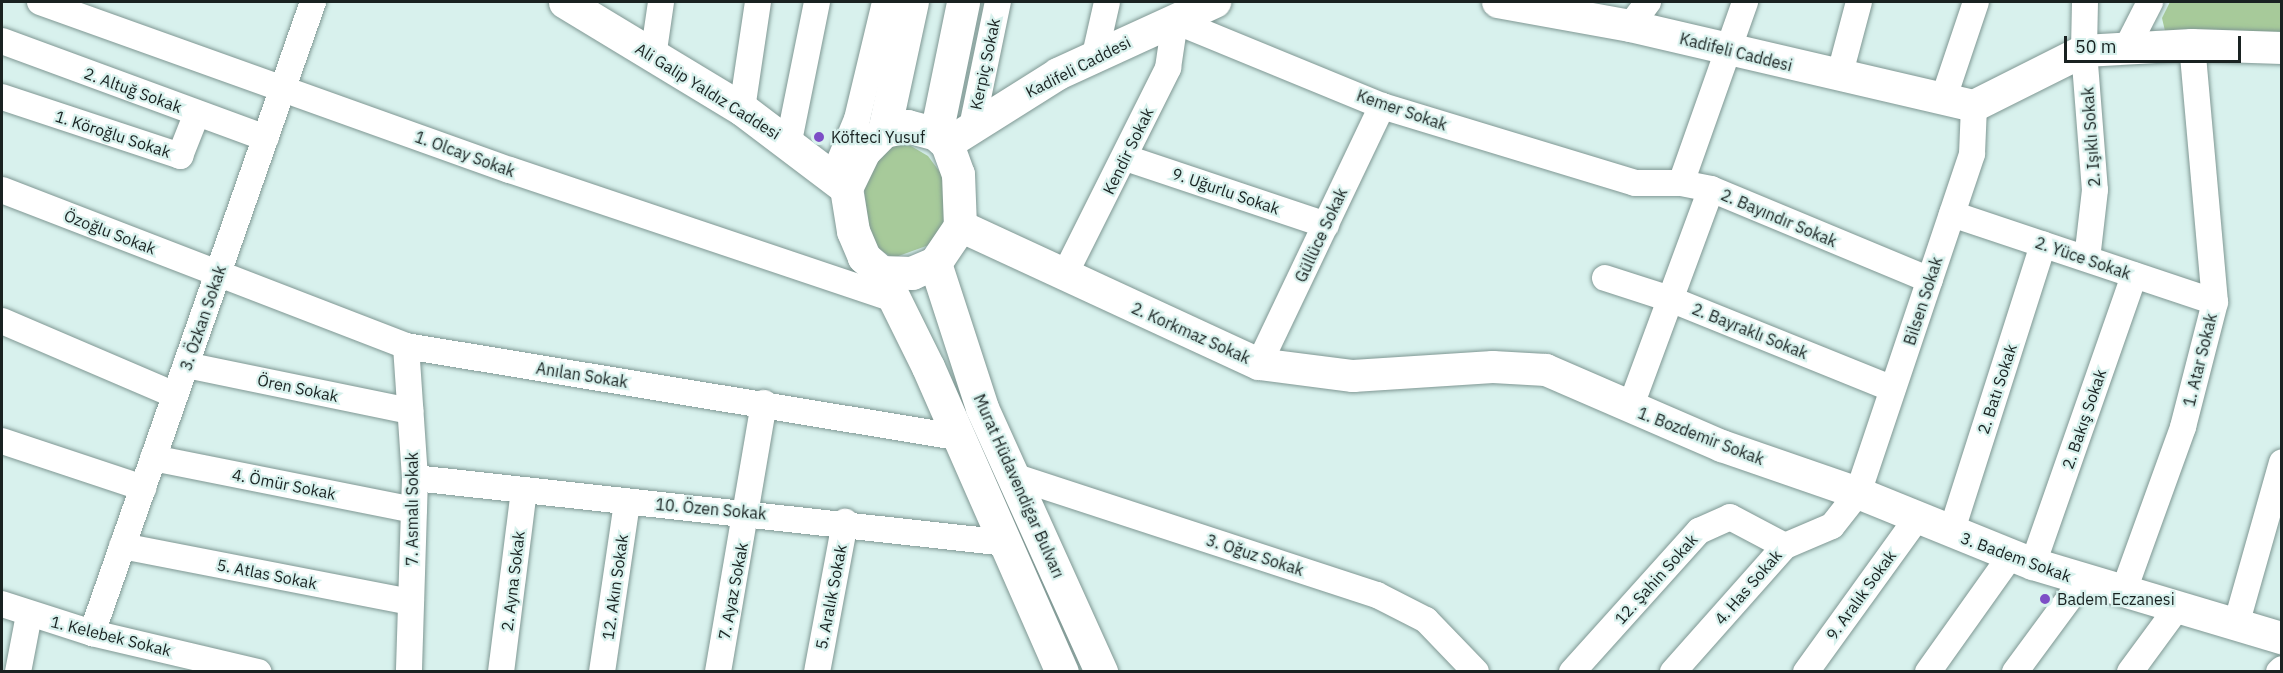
<!DOCTYPE html>
<meta charset="utf-8">
<style>
body{margin:0}
#map{position:relative;width:2283px;height:673px;overflow:hidden;background:#d8f1ed;font-family:"IBM Plex Sans",sans-serif}
div>[style]{position:absolute}
.green>*{inset:0;background:#a7ca9a}
.roads{filter:drop-shadow(0 0 2px #7f9793) drop-shadow(0 0 2px #7f9793)}
.minor>*{height:26px;margin:-13px;padding:0 13px;transform-origin:13px;border-radius:13px;background:#fff}
.tertiary>*{height:32px;margin:-16px;padding:0 16px;transform-origin:16px;border-radius:16px;background:#fff}
.secondary>*{height:33px;margin:-16.5px;padding:0 16.5px;transform-origin:16.5px;border-radius:16.5px;background:#fff}
.dots>*{width:16px;height:16px;translate:-50% -50%;box-sizing:border-box;border:3px solid #d8f1ed;border-radius:50%}
span{translate:-50% -50%;white-space:nowrap;text-align:center;line-height:1.15;-webkit-text-stroke:4.5px #d8f1ed;paint-order:stroke}
.street-label{font-size:16px;color:#192221}
.poi-label{font-size:16px;color:#192221}
.left{translate:0 -50%;text-align:left}
.frame{position:absolute;inset:0;border:3px solid #192221;pointer-events:none}
.scale{position:absolute;left:2064px;top:36px;width:177px;height:27px;box-sizing:border-box;border:3px solid #192221;border-top:0;padding-left:8px;font-size:18px;line-height:21px;white-space:nowrap;color:#192221;-webkit-text-stroke:4px #d8f1ed;paint-order:stroke}
</style>
<div id="map">
<div class="green">
<i style="clip-path:polygon(2170px 2px,2281px 2px,2281px 34px,2165px 31px,2162px 18px)"></i>
<i style="clip-path:polygon(892px 145px,911px 146px,928px 156px,948px 183px,944px 226px,929px 245px,893px 258px,879px 249px,869px 231px,864px 188px,870px 168px)"></i>
</div>
<div class="roads">
<div class="minor">
<i style="left:40px;top:2px;width:499px;rotate:19.7deg"></i>
<i style="left:510px;top:170px;width:404px;rotate:18.6deg"></i>
<i style="left:2085px;top:2px;width:49px;rotate:91.2deg"></i>
<i style="left:2084px;top:51px;width:139px;rotate:85.5deg"></i>
<i style="left:2095px;top:190px;width:69px;rotate:96.6deg"></i>
<i style="left:1630px;top:26px;width:30px;rotate:-53deg"></i>
<i style="left:2px;top:41px;width:281px;rotate:20.2deg"></i>
<i style="left:2127px;top:47px;width:51px;rotate:-62.9deg"></i>
<i style="left:1095px;top:55px;width:54px;rotate:-77.2deg"></i>
<i style="left:653px;top:57px;width:56px;rotate:-81.7deg"></i>
<i style="left:1839px;top:77px;width:78px;rotate:-75.1deg"></i>
<i style="left:2px;top:97px;width:188px;rotate:18.3deg"></i>
<i style="left:180px;top:156px;width:46px;rotate:-68.4deg"></i>
<i style="left:1943px;top:100px;width:103px;rotate:-71.4deg"></i>
<i style="left:742px;top:109px;width:108px;rotate:-81.5deg"></i>
<i style="left:972px;top:127px;width:128px;rotate:-78.3deg"></i>
<i style="left:789px;top:141px;width:142px;rotate:-78.6deg"></i>
<i style="left:1126px;top:158px;width:211px;rotate:18.5deg"></i>
<i style="left:833px;top:177px;width:63px;rotate:-67.5deg"></i>
<i style="left:857px;top:119px;width:120px;rotate:-76.5deg"></i>
<i style="left:1681px;top:183px;width:192px;rotate:-70.5deg"></i>
<i style="left:2px;top:190px;width:433px;rotate:21.1deg"></i>
<i style="left:406px;top:346px;width:557px;rotate:9.39deg"></i>
<i style="left:1952px;top:214px;width:277px;rotate:18.5deg"></i>
<i style="left:1064px;top:276px;width:233px;rotate:-63.4deg"></i>
<i style="left:1168px;top:68px;width:48px;rotate:-81.5deg"></i>
<i style="left:1175px;top:21px;width:224px;rotate:22.3deg"></i>
<i style="left:1382px;top:106px;width:264px;rotate:16.9deg"></i>
<i style="left:1635px;top:183px;width:46px"></i>
<i style="left:1681px;top:183px;width:31px;rotate:11deg"></i>
<i style="left:1605px;top:278px;width:68px;rotate:17.9deg"></i>
<i style="left:1670px;top:299px;width:240px;rotate:22deg"></i>
<i style="left:2px;top:321px;width:188px;rotate:23.2deg"></i>
<i style="left:406px;top:346px;width:132px;rotate:86.1deg"></i>
<i style="left:415px;top:478px;width:194px;rotate:91.8deg"></i>
<i style="left:1259px;top:364px;width:286px;rotate:-64.5deg"></i>
<i style="left:186px;top:365px;width:229px;rotate:11.6deg"></i>
<i style="left:1630px;top:408px;width:233px;rotate:-69.7deg"></i>
<i style="left:1711px;top:189px;width:237px;rotate:22.6deg"></i>
<i style="left:2px;top:441px;width:149px;rotate:18.4deg"></i>
<i style="left:153px;top:458px;width:266px;rotate:11.3deg"></i>
<i style="left:1013px;top:476px;width:383px;rotate:18.1deg"></i>
<i style="left:1377px;top:595px;width:55px;rotate:27deg"></i>
<i style="left:1426px;top:620px;width:72px;rotate:46.1deg"></i>
<i style="left:415px;top:478px;width:596px;rotate:6.27deg"></i>
<i style="left:1951px;top:533px;width:303px;rotate:-72.3deg"></i>
<i style="left:122px;top:546px;width:294px;rotate:11deg"></i>
<i style="left:2033px;top:564px;width:306px;rotate:-70.7deg"></i>
<i style="left:2123px;top:593px;width:177px;rotate:-70.1deg"></i>
<i style="left:2183px;top:427px;width:129px;rotate:-75.6deg"></i>
<i style="left:2215px;top:302px;width:258px;rotate:-95.1deg"></i>
<i style="left:2px;top:604px;width:95px;rotate:17.9deg"></i>
<i style="left:92px;top:633px;width:171px;rotate:13.2deg"></i>
<i style="left:2236px;top:625px;width:169px;rotate:-74.2deg"></i>
<i style="left:92px;top:633px;width:669px;rotate:-70.7deg"></i>
<i style="left:18px;top:672px;width:58px;rotate:-79.1deg"></i>
<i style="left:501px;top:672px;width:183px;rotate:-82.8deg"></i>
<i style="left:602px;top:672px;width:172px;rotate:-81.6deg"></i>
<i style="left:718px;top:672px;width:273px;rotate:-80.3deg"></i>
<i style="left:817px;top:672px;width:153px;rotate:-79.4deg"></i>
<i style="left:1572px;top:672px;width:190px;rotate:-48deg"></i>
<i style="left:1699px;top:531px;width:34px;rotate:-24deg"></i>
<i style="left:1730px;top:517px;width:62px;rotate:27.8deg"></i>
<i style="left:1673px;top:672px;width:169px;rotate:-48.4deg"></i>
<i style="left:1785px;top:546px;width:51px;rotate:-23.1deg"></i>
<i style="left:1832px;top:526px;width:42px;rotate:-51.8deg"></i>
<i style="left:1858px;top:493px;width:358px;rotate:-71.4deg"></i>
<i style="left:1972px;top:154px;width:48px;rotate:-87.6deg"></i>
<i style="left:1806px;top:672px;width:190px;rotate:-54.2deg"></i>
<i style="left:1928px;top:672px;width:143px;rotate:-54.6deg"></i>
<i style="left:2015px;top:672px;width:113px;rotate:-53.6deg"></i>
<i style="left:2130px;top:672px;width:79px;rotate:-53.7deg"></i>
<i style="left:2279px;top:672px;width:4px;rotate:-45deg"></i>
</div>
<div class="tertiary">
<i style="left:1498px;top:2px;width:134px;rotate:10.3deg"></i>
<i style="left:1630px;top:26px;width:353px;rotate:13.1deg"></i>
<i style="left:1974px;top:106px;width:123px;rotate:-26.6deg"></i>
<i style="left:2084px;top:51px;width:108px;rotate:-3.2deg"></i>
<i style="left:2192px;top:45px;width:90px;rotate:1.9deg"></i>
<i style="left:947px;top:144px;width:131px;rotate:-32.2deg"></i>
<i style="left:1058px;top:74px;width:173px;rotate:-24.6deg"></i>
<i style="left:960px;top:226px;width:329px;rotate:24.8deg"></i>
<i style="left:1259px;top:364px;width:95px;rotate:7.3deg"></i>
<i style="left:1353px;top:376px;width:140px;rotate:-3.7deg"></i>
<i style="left:1493px;top:367px;width:53px;rotate:3.2deg"></i>
<i style="left:1546px;top:370px;width:192px;rotate:23.4deg"></i>
<i style="left:1722px;top:446px;width:144px;rotate:19.1deg"></i>
<i style="left:1858px;top:493px;width:189px;rotate:22.1deg"></i>
<i style="left:2033px;top:564px;width:260px;rotate:16.6deg"></i>
</div>
<div class="secondary">
<i style="left:565px;top:2px;width:207px;rotate:31.2deg"></i>
<i style="left:742px;top:109px;width:131px;rotate:37.2deg"></i>
<i style="left:907px;top:126px;width:30px;rotate:15deg"></i>
<i style="left:936px;top:134px;width:15px;rotate:42deg"></i>
<i style="left:947px;top:144px;width:32px;rotate:70deg"></i>
<i style="left:958px;top:174px;width:52px;rotate:87.8deg"></i>
<i style="left:960px;top:226px;width:45px;rotate:124deg"></i>
<i style="left:935px;top:263px;width:25px;rotate:157deg"></i>
<i style="left:912px;top:273px;width:31px;rotate:-178deg"></i>
<i style="left:881px;top:272px;width:23px;rotate:-139deg"></i>
<i style="left:864px;top:257px;width:28px;rotate:-113deg"></i>
<i style="left:853px;top:231px;width:44px;rotate:-99.2deg"></i>
<i style="left:846px;top:188px;width:41px;rotate:-64.1deg"></i>
<i style="left:864px;top:151px;width:28px;rotate:-45deg"></i>
<i style="left:884px;top:131px;width:24px;rotate:-12deg"></i>
<i style="left:884px;top:131px;width:132px;rotate:-77.8deg"></i>
<i style="left:936px;top:134px;width:135px;rotate:-78.4deg"></i>
<i style="left:935px;top:263px;width:152px;rotate:72deg"></i>
<i style="left:982px;top:408px;width:290px;rotate:65.7deg"></i>
<i style="left:881px;top:272px;width:106px;rotate:63.7deg"></i>
<i style="left:928px;top:367px;width:333px;rotate:66.3deg"></i>
</div>
</div>
<div class="dots">
<i style="left:819px;top:137px;background:#7d4ec6"></i>
<i style="left:2045px;top:599px;background:#7d4ec6"></i>
</div>
<div class="street-label">
<span style="left:1736px;top:52px;rotate:14deg">Kadifeli Caddesi</span>
<span style="left:985px;top:64px;rotate:-78deg">Kerpiç Sokak</span>
<span style="left:1078px;top:67px;rotate:-27deg">Kadifeli Caddesi</span>
<span style="left:133px;top:90px;rotate:20deg">2. Altuğ Sokak</span>
<span style="left:708px;top:91px;rotate:32deg">Ali Galip Yaldız Caddesi</span>
<span style="left:1402px;top:110px;rotate:19deg">Kemer Sokak</span>
<span style="left:113px;top:134px;rotate:18deg">1. Köroğlu Sokak</span>
<span style="left:2091px;top:137px;rotate:-94deg">2. Işıklı Sokak</span>
<span style="left:1128px;top:151px;rotate:-64deg">Kendir Sokak</span>
<span style="left:465px;top:154px;rotate:20deg">1. Olcay Sokak</span>
<span style="left:1226px;top:191px;rotate:19deg">9. Uğurlu Sokak</span>
<span style="left:1779px;top:218px;rotate:23deg">2. Bayındır Sokak</span>
<span style="left:110px;top:232px;rotate:21deg">Özoğlu Sokak</span>
<span style="left:1321px;top:235px;rotate:-65deg">Güllüce Sokak</span>
<span style="left:2083px;top:258px;rotate:19deg">2. Yüce Sokak</span>
<span style="left:1923px;top:301px;rotate:-72deg">Bilsen Sokak</span>
<span style="left:203px;top:318px;rotate:-71deg">3. Özkan Sokak</span>
<span style="left:1750px;top:331px;rotate:22deg">2. Bayraklı Sokak</span>
<span style="left:1191px;top:333px;rotate:24deg">2. Korkmaz Sokak</span>
<span style="left:2200px;top:360px;rotate:-76deg">1. Atar Sokak</span>
<span style="left:582px;top:375px;rotate:9deg">Anılan Sokak</span>
<span style="left:298px;top:388px;rotate:12deg">Ören Sokak</span>
<span style="left:1997px;top:389px;rotate:-72deg">2. Batı Sokak</span>
<span style="left:2084px;top:419px;rotate:-71deg">2. Bakış Sokak</span>
<span style="left:1701px;top:436px;rotate:21deg">1. Bozdemir Sokak</span>
<span style="left:284px;top:484px;rotate:11deg">4. Ömür Sokak</span>
<span style="left:1019px;top:486px;rotate:66deg">Murat Hüdavendigar Bulvarı</span>
<span style="left:412px;top:509px;rotate:-90deg">7. Asmalı Sokak</span>
<span style="left:711px;top:509px;rotate:5deg">10. Özen Sokak</span>
<span style="left:1255px;top:555px;rotate:18deg">3. Oğuz Sokak</span>
<span style="left:2016px;top:557px;rotate:20deg">3. Badem Sokak</span>
<span style="left:267px;top:574px;rotate:11deg">5. Atlas Sokak</span>
<span style="left:1656px;top:579px;rotate:-48deg">12. Şahin Sokak</span>
<span style="left:513px;top:581px;rotate:-83deg">2. Ayna Sokak</span>
<span style="left:615px;top:587px;rotate:-82deg">12. Akın Sokak</span>
<span style="left:1748px;top:587px;rotate:-49deg">4. Has Sokak</span>
<span style="left:733px;top:591px;rotate:-79deg">7. Ayaz Sokak</span>
<span style="left:1861px;top:595px;rotate:-54deg">9. Aralık Sokak</span>
<span style="left:831px;top:597px;rotate:-79deg">5. Aralık Sokak</span>
<span style="left:111px;top:636px;rotate:14deg">1. Kelebek Sokak</span>
</div>
<div class="poi-label">
<span class="left" style="left:831px;top:137px">Köfteci Yusuf</span>
<span class="left" style="left:2057px;top:599px">Badem Eczanesi</span>
</div>
<div class="frame"></div>
<div class="scale">50 m</div>
</div>
